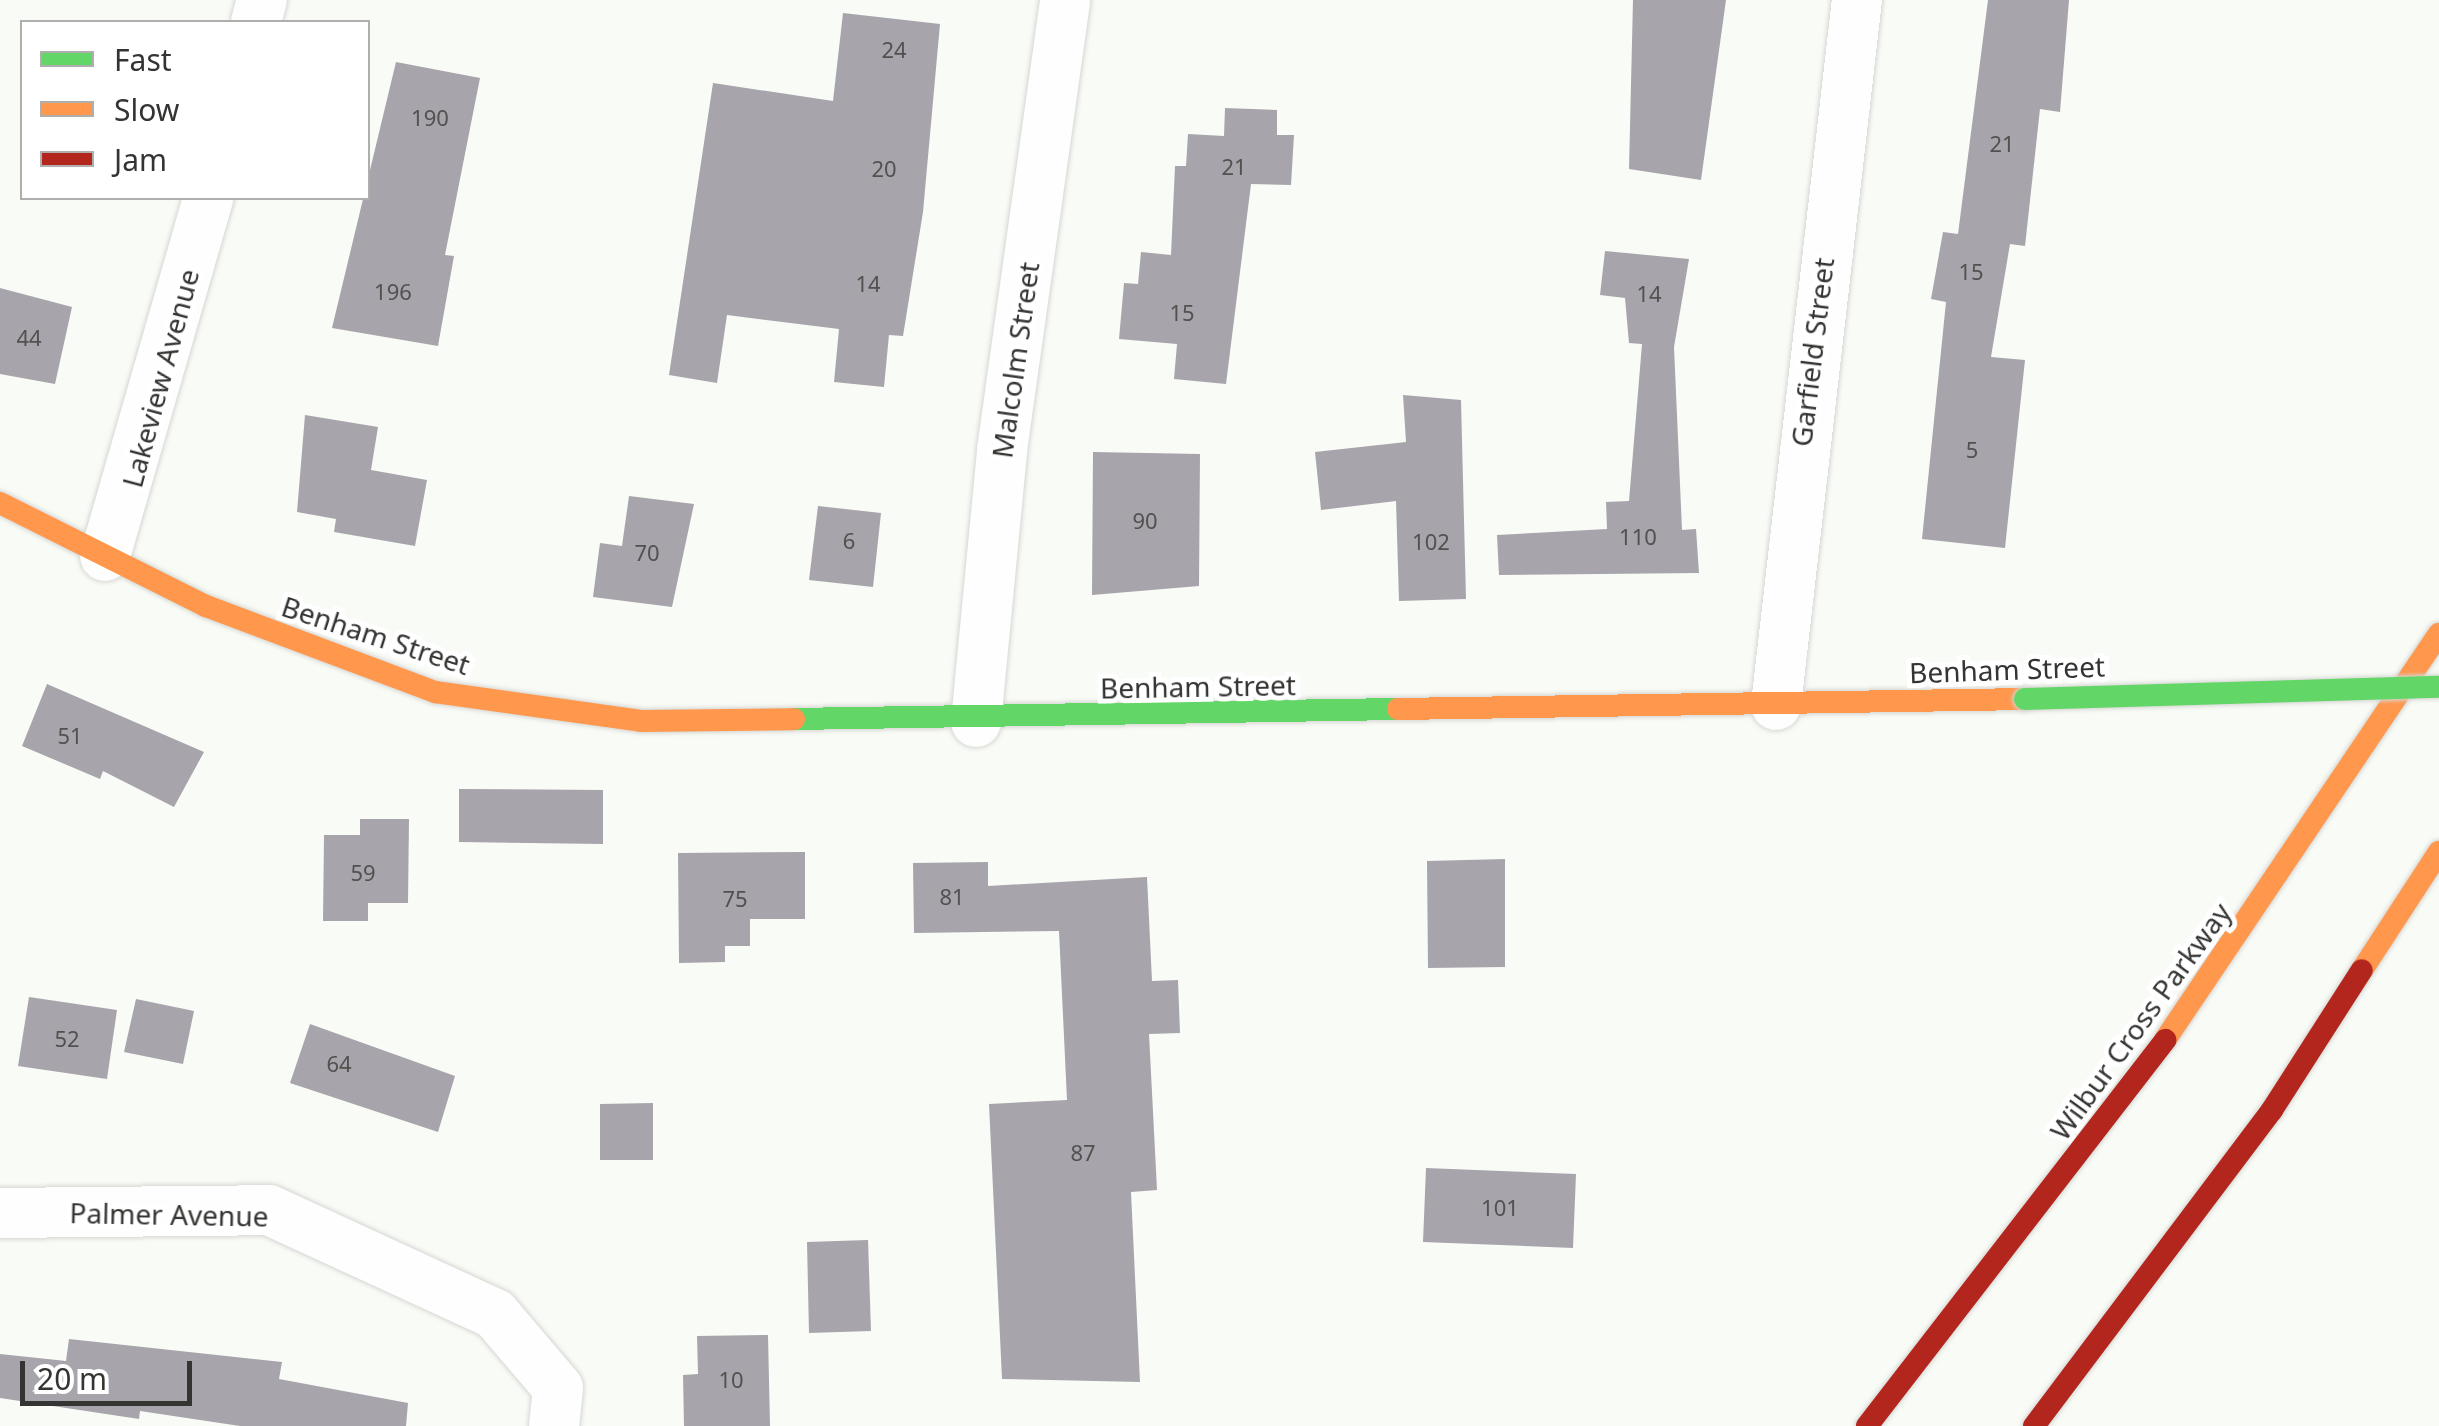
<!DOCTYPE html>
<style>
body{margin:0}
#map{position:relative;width:2439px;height:1426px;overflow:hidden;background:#f9fbf6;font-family:"Noto Sans",sans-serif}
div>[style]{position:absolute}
.building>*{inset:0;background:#a7a4ab}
.roads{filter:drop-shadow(0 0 2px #d6d7d4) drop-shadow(0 0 2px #d6d7d4)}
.street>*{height:50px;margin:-25px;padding:0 25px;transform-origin:25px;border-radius:25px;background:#fefefe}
.fast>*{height:22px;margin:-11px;padding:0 11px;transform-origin:11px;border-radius:11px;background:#63d668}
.slow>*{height:22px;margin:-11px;padding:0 11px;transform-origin:11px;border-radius:11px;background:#ff974d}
.jam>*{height:22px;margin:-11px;padding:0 11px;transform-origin:11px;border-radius:11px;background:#b3261e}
.bridges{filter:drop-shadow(0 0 2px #d6d7d4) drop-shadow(0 0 2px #d6d7d4)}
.fast-bridge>*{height:22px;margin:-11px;padding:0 11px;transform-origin:11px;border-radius:11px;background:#63d668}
span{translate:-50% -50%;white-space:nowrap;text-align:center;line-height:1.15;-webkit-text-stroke:10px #fff;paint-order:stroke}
.number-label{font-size:22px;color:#515150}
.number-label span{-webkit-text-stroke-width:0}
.street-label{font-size:28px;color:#343532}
.legend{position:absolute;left:20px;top:20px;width:350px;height:180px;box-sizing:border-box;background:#fff;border:2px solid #aeaead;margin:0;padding:12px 18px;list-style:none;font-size:30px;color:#343532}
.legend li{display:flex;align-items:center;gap:20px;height:50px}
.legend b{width:50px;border:2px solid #aeaead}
.scale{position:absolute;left:20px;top:1361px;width:172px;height:45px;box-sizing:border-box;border:5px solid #343532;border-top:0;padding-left:12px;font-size:30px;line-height:35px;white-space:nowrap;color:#343532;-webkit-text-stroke:8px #fff;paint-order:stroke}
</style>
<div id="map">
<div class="building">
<i style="clip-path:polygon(1633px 0,1726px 0,1701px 180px,1629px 169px)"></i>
<i style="clip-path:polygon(1988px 0,2069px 0,2060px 112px,2040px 109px,2025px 246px,2010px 244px,1991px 357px,2025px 360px,2005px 548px,1922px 539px,1946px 302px,1931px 299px,1943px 232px,1958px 234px)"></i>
<i style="clip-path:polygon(843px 13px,940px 24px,923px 212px,903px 336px,889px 335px,884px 387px,834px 382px,839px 329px,727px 315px,717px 383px,669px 375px,713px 83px,833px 101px)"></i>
<i style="clip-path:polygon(396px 62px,480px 78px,445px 255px,454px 256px,438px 346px,332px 328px)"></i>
<i style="clip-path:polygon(1225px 108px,1277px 110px,1277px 135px,1294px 135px,1291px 185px,1251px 184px,1226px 384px,1174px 379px,1177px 344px,1119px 339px,1124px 283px,1138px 284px,1141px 252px,1171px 255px,1175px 166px,1186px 166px,1188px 134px,1224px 136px)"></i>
<i style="clip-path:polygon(1605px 251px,1689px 259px,1674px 347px,1682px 530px,1696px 529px,1699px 573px,1499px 575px,1497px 535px,1607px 529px,1606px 502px,1629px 501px,1642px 344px,1629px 343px,1625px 298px,1600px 295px)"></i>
<i style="clip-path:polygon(0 288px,72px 307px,55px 384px,0 374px)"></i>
<i style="clip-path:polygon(1403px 395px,1461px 400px,1466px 599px,1399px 601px,1396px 501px,1321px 510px,1315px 452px,1406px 442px)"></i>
<i style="clip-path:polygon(305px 415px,378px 427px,371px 470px,427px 480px,415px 546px,334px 532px,336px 519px,297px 512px)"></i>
<i style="clip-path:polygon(1093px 452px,1200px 454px,1199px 586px,1092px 595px)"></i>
<i style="clip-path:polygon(629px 496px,694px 504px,672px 607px,593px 597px,600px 543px,622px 546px)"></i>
<i style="clip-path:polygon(818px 506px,881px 513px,873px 587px,809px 580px)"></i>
<i style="clip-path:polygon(47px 684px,204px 752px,174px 807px,103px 771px,100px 779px,22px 746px)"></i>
<i style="clip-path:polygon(459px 789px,603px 790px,603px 844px,459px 842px)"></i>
<i style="clip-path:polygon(360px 819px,409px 819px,408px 903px,368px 903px,368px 921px,323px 921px,324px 835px,360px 835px)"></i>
<i style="clip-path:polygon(805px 852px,805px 919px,750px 919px,750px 946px,725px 946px,725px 962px,679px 963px,678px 853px)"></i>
<i style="clip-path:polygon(1505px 859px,1505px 967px,1428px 968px,1427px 861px)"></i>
<i style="clip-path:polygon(988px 862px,988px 886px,1147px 877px,1152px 981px,1178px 980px,1180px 1033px,1149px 1034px,1157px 1190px,1131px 1192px,1140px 1382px,1002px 1379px,989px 1104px,1067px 1100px,1059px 931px,914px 933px,913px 863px)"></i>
<i style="clip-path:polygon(29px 997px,117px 1010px,107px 1079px,18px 1066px)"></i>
<i style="clip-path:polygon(136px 999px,194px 1011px,183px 1064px,124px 1052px)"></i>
<i style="clip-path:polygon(310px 1024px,455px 1076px,438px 1132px,290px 1083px)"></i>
<i style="clip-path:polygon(653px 1103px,653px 1160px,600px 1160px,600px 1104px)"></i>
<i style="clip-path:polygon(1426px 1168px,1576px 1174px,1573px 1248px,1423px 1242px)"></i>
<i style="clip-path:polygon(868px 1240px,871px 1331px,809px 1333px,807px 1242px)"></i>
<i style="clip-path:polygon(768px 1335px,770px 1426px,684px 1426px,683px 1375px,698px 1374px,697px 1336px)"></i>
<i style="clip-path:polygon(69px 1339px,282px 1362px,279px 1379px,408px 1403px,406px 1426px,240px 1426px,140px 1411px,139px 1419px,0 1398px,0 1354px,66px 1361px)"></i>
</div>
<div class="roads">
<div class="street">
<i style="left:256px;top:22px;width:23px;rotate:-75deg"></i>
<i style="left:105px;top:556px;width:373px;rotate:-73.9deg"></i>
<i style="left:1776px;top:705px;width:710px;rotate:-83.45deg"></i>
<i style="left:976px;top:722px;width:273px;rotate:-84.5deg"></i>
<i style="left:1002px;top:450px;width:454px;rotate:-82deg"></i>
<i style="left:0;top:1213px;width:269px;rotate:-0.6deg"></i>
<i style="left:269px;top:1210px;width:249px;rotate:24.7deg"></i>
<i style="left:495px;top:1314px;width:97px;rotate:49.6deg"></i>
<i style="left:558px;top:1388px;width:38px;rotate:96deg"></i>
</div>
<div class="fast">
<i style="left:794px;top:719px;width:604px;rotate:-0.95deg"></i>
</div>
<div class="slow">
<i style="left:0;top:503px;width:230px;rotate:26.6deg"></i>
<i style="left:206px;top:606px;width:245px;rotate:20.6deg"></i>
<i style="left:435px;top:692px;width:208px;rotate:8deg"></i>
<i style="left:641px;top:721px;width:153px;rotate:-0.7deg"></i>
<i style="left:1398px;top:709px;width:627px;rotate:-0.91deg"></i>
<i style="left:2362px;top:970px;width:141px;rotate:-56.9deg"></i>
<i style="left:2165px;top:1040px;width:490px;rotate:-56deg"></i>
</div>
<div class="jam">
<i style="left:1867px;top:1426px;width:488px;rotate:-52.3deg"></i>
<i style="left:2034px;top:1426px;width:396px;rotate:-53deg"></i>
<i style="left:2272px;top:1110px;width:166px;rotate:-57.3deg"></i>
</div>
</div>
<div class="bridges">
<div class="fast-bridge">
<i style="left:2025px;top:699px;width:414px;rotate:-1.7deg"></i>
</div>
</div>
<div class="number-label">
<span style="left:894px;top:50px">24</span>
<span style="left:430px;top:118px">190</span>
<span style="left:2002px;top:144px">21</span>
<span style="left:1234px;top:167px">21</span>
<span style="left:884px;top:169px">20</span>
<span style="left:1971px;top:272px">15</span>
<span style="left:868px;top:284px">14</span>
<span style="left:393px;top:292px">196</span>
<span style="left:1649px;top:294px">14</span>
<span style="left:1182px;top:313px">15</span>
<span style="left:29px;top:338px">44</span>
<span style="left:1972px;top:450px">5</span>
<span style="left:1145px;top:521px">90</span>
<span style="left:1638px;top:537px">110</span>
<span style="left:849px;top:541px">6</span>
<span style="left:1431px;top:542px">102</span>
<span style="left:647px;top:553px">70</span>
<span style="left:70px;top:736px">51</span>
<span style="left:363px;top:873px">59</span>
<span style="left:952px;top:897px">81</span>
<span style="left:735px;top:899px">75</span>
<span style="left:67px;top:1039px">52</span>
<span style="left:339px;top:1064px">64</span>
<span style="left:1083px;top:1153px">87</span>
<span style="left:1500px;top:1208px">101</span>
<span style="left:731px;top:1380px">10</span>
</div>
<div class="street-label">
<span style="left:1812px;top:352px;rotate:-83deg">Garfield Street</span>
<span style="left:1015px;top:360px;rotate:-82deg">Malcolm Street</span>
<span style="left:160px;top:378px;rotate:-75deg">Lakeview Avenue</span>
<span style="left:376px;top:635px;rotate:18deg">Benham Street</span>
<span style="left:2007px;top:669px;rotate:-2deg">Benham Street</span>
<span style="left:1198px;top:686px;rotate:-1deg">Benham Street</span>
<span style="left:2140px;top:1021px;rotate:-54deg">Wilbur Cross Parkway</span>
<span style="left:169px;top:1214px;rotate:1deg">Palmer Avenue</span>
</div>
<ul class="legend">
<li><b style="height:12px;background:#63d668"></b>Fast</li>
<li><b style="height:12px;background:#ff974d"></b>Slow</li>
<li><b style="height:12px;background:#b3261e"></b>Jam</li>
</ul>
<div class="scale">20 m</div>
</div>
